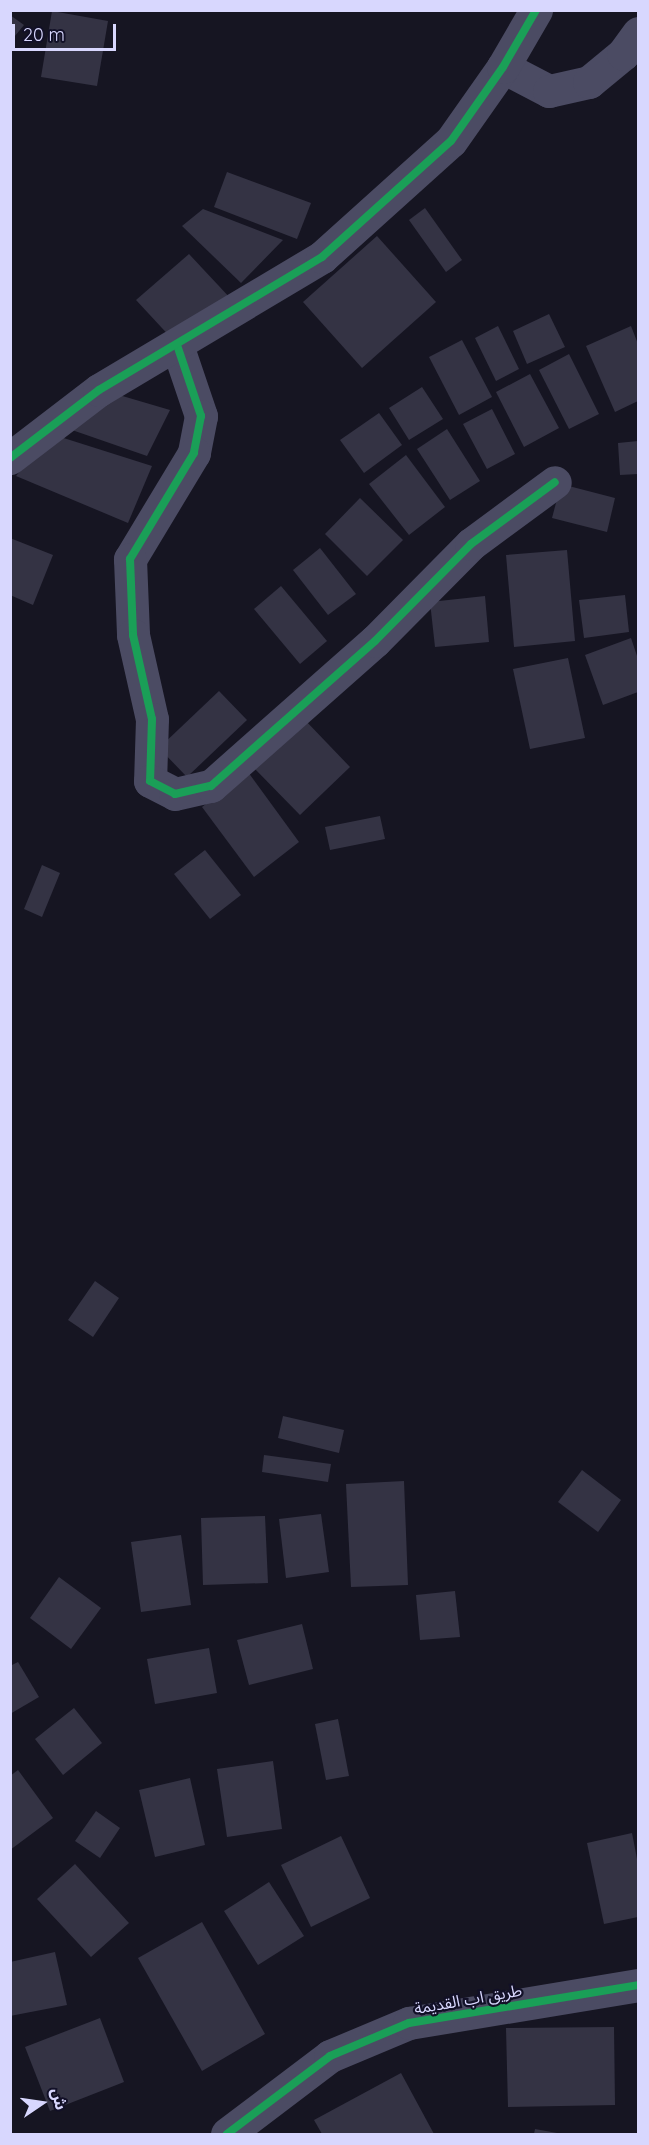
<!DOCTYPE html>
<meta charset="utf-8">
<style>
body{margin:0}
#map{position:relative;width:649px;height:2145px;overflow:hidden;background:#161522;font-family:Quicksand,"Noto Sans Arabic",sans-serif}
div>[style]{position:absolute}
.building>*{inset:0;background:#343344}
.minor>*{height:33px;margin:-16.5px;padding:0 16.5px;transform-origin:16.5px;border-radius:16.5px;background:#4b4b63}
.cycleway>*{height:8px;margin:-4px;padding:0 4px;transform-origin:4px;border-radius:4px;background:#1a9f57}
span{translate:-50% -50%;white-space:nowrap;text-align:center;line-height:1.15;-webkit-text-stroke:4.5px #121027;paint-order:stroke}
.street-label{font-size:16px;color:#d8d7fe}
.frame{position:absolute;inset:0;border:12px solid #d8d7fe;pointer-events:none}
.north{position:absolute;left:12px;top:2073px;width:60px;height:60px;-webkit-text-stroke:4px #121027;paint-order:stroke;rotate:77deg;font-size:16px;font-weight:700;line-height:24px;text-align:center;color:#d8d7fe}
.north::after{content:'';display:block;margin:auto;width:21px;height:27px;background:#d8d7fe;clip-path:polygon(50% 0,100% 100%,50% 72%,0 100%)}
.scale{position:absolute;left:12px;top:24px;width:104px;height:27px;box-sizing:border-box;border:3px solid #d8d7fe;border-top:0;padding-left:8px;font-size:18px;line-height:21px;white-space:nowrap;color:#d8d7fe;-webkit-text-stroke:4px #121027;paint-order:stroke}
</style>
<div id="map">
<div class="building">
<i style="clip-path:polygon(52px 11px,108px 21px,97px 86px,41px 77px)"></i>
<i style="clip-path:polygon(10px 15px,24px 25px,10px 42px)"></i>
<i style="clip-path:polygon(227px 172px,311px 203px,297px 239px,214px 207px)"></i>
<i style="clip-path:polygon(425px 208px,462px 260px,446px 272px,409px 220px)"></i>
<i style="clip-path:polygon(203px 209px,283px 240px,241px 283px,182px 226px)"></i>
<i style="clip-path:polygon(377px 236px,436px 302px,362px 368px,303px 302px)"></i>
<i style="clip-path:polygon(189px 254px,232px 300px,174px 341px,136px 300px)"></i>
<i style="clip-path:polygon(549px 314px,565px 347px,527px 364px,513px 331px)"></i>
<i style="clip-path:polygon(498px 326px,519px 369px,496px 381px,475px 338px)"></i>
<i style="clip-path:polygon(631px 326px,638px 344px,638px 401px,615px 412px,586px 346px)"></i>
<i style="clip-path:polygon(462px 340px,492px 397px,459px 415px,429px 357px)"></i>
<i style="clip-path:polygon(569px 354px,599px 414px,569px 429px,539px 370px)"></i>
<i style="clip-path:polygon(530px 374px,559px 428px,524px 447px,496px 392px)"></i>
<i style="clip-path:polygon(422px 387px,443px 419px,409px 440px,389px 408px)"></i>
<i style="clip-path:polygon(102px 390px,170px 410px,147px 456px,72px 430px)"></i>
<i style="clip-path:polygon(492px 409px,515px 454px,487px 469px,463px 424px)"></i>
<i style="clip-path:polygon(379px 413px,402px 445px,364px 473px,340px 440px)"></i>
<i style="clip-path:polygon(447px 429px,480px 481px,450px 500px,417px 449px)"></i>
<i style="clip-path:polygon(51px 434px,152px 466px,128px 523px,16px 476px)"></i>
<i style="clip-path:polygon(638px 441px,638px 474px,620px 475px,618px 443px)"></i>
<i style="clip-path:polygon(406px 455px,445px 507px,409px 535px,369px 484px)"></i>
<i style="clip-path:polygon(561px 484px,615px 498px,607px 532px,552px 518px)"></i>
<i style="clip-path:polygon(360px 498px,403px 540px,367px 576px,325px 534px)"></i>
<i style="clip-path:polygon(10px 538px,53px 555px,33px 605px,10px 595px)"></i>
<i style="clip-path:polygon(320px 548px,356px 594px,328px 615px,293px 570px)"></i>
<i style="clip-path:polygon(567px 550px,575px 641px,514px 647px,506px 555px)"></i>
<i style="clip-path:polygon(281px 586px,327px 641px,300px 664px,254px 609px)"></i>
<i style="clip-path:polygon(625px 595px,629px 632px,584px 638px,579px 600px)"></i>
<i style="clip-path:polygon(485px 596px,489px 642px,435px 647px,430px 602px)"></i>
<i style="clip-path:polygon(631px 638px,638px 659px,638px 692px,603px 705px,585px 655px)"></i>
<i style="clip-path:polygon(568px 658px,585px 738px,530px 749px,513px 669px)"></i>
<i style="clip-path:polygon(219px 691px,247px 720px,187px 777px,159px 748px)"></i>
<i style="clip-path:polygon(304px 719px,350px 767px,300px 815px,253px 767px)"></i>
<i style="clip-path:polygon(248px 772px,299px 842px,254px 877px,202px 807px)"></i>
<i style="clip-path:polygon(380px 816px,385px 839px,330px 850px,325px 827px)"></i>
<i style="clip-path:polygon(205px 850px,241px 895px,210px 919px,174px 874px)"></i>
<i style="clip-path:polygon(42px 865px,60px 873px,42px 917px,24px 909px)"></i>
<i style="clip-path:polygon(95px 1281px,119px 1298px,93px 1337px,68px 1320px)"></i>
<i style="clip-path:polygon(283px 1416px,344px 1430px,339px 1453px,278px 1438px)"></i>
<i style="clip-path:polygon(264px 1455px,331px 1464px,328px 1482px,262px 1472px)"></i>
<i style="clip-path:polygon(582px 1470px,621px 1500px,598px 1532px,558px 1502px)"></i>
<i style="clip-path:polygon(404px 1481px,408px 1585px,351px 1587px,346px 1484px)"></i>
<i style="clip-path:polygon(321px 1514px,329px 1572px,286px 1578px,279px 1519px)"></i>
<i style="clip-path:polygon(265px 1516px,268px 1583px,203px 1585px,201px 1518px)"></i>
<i style="clip-path:polygon(181px 1535px,191px 1605px,141px 1612px,131px 1542px)"></i>
<i style="clip-path:polygon(59px 1577px,101px 1608px,71px 1649px,30px 1618px)"></i>
<i style="clip-path:polygon(455px 1591px,460px 1637px,420px 1640px,416px 1595px)"></i>
<i style="clip-path:polygon(302px 1624px,313px 1669px,249px 1685px,237px 1640px)"></i>
<i style="clip-path:polygon(209px 1648px,217px 1693px,155px 1704px,147px 1659px)"></i>
<i style="clip-path:polygon(18px 1662px,39px 1697px,10px 1714px,10px 1666px)"></i>
<i style="clip-path:polygon(74px 1708px,102px 1743px,63px 1775px,35px 1739px)"></i>
<i style="clip-path:polygon(338px 1719px,349px 1776px,326px 1780px,315px 1724px)"></i>
<i style="clip-path:polygon(273px 1761px,282px 1829px,227px 1837px,217px 1769px)"></i>
<i style="clip-path:polygon(18px 1770px,53px 1818px,10px 1850px,10px 1776px)"></i>
<i style="clip-path:polygon(190px 1778px,205px 1845px,155px 1857px,139px 1790px)"></i>
<i style="clip-path:polygon(96px 1811px,120px 1828px,100px 1858px,75px 1841px)"></i>
<i style="clip-path:polygon(632px 1833px,638px 1864px,638px 1917px,604px 1924px,587px 1843px)"></i>
<i style="clip-path:polygon(341px 1836px,370px 1898px,311px 1927px,281px 1865px)"></i>
<i style="clip-path:polygon(75px 1864px,129px 1923px,91px 1957px,37px 1899px)"></i>
<i style="clip-path:polygon(269px 1882px,304px 1936px,258px 1965px,224px 1911px)"></i>
<i style="clip-path:polygon(202px 1922px,265px 2034px,202px 2071px,138px 1958px)"></i>
<i style="clip-path:polygon(55px 1952px,67px 2005px,10px 2016px,10px 1962px)"></i>
<i style="clip-path:polygon(100px 2018px,124px 2082px,50px 2111px,25px 2047px)"></i>
<i style="clip-path:polygon(614px 2027px,615px 2105px,508px 2107px,506px 2028px)"></i>
<i style="clip-path:polygon(401px 2073px,434px 2134px,322px 2134px,314px 2120px)"></i>
<i style="clip-path:polygon(535px 2129px,557px 2133px,557px 2134px,534px 2134px)"></i>
</div>
<div class="minor">
<i style="left:503px;top:67px;width:52px;rotate:27.6deg"></i>
<i style="left:549px;top:91px;width:41px;rotate:-12.7deg"></i>
<i style="left:589px;top:82px;width:44px;rotate:-39.5deg"></i>
<i style="left:623px;top:54px;width:26px;rotate:-54deg"></i>
<i style="left:177px;top:345px;width:75px;rotate:71.3deg"></i>
<i style="left:201px;top:416px;width:38px;rotate:101deg"></i>
<i style="left:194px;top:453px;width:124px;rotate:121.1deg"></i>
<i style="left:130px;top:559px;width:76px;rotate:87.7deg"></i>
<i style="left:133px;top:635px;width:86px;rotate:77.3deg"></i>
<i style="left:152px;top:719px;width:62px;rotate:91.8deg"></i>
<i style="left:150px;top:781px;width:28px;rotate:27deg"></i>
<i style="left:175px;top:794px;width:37px;rotate:-13deg"></i>
<i style="left:211px;top:786px;width:219px;rotate:-41.5deg"></i>
<i style="left:375px;top:641px;width:136px;rotate:-45.3deg"></i>
<i style="left:471px;top:544px;width:104px;rotate:-36.4deg"></i>
<i style="left:10px;top:458px;width:112px;rotate:-37.4deg"></i>
<i style="left:99px;top:390px;width:260px;rotate:-30.8deg"></i>
<i style="left:322px;top:257px;width:173px;rotate:-42deg"></i>
<i style="left:451px;top:141px;width:90px;rotate:-54.9deg"></i>
<i style="left:503px;top:67px;width:66px;rotate:-59.9deg"></i>
<i style="left:227px;top:2134px;width:129px;rotate:-37.1deg"></i>
<i style="left:330px;top:2056px;width:86px;rotate:-22.7deg"></i>
<i style="left:409px;top:2023px;width:232px;rotate:-9.4deg"></i>
</div>
<div class="cycleway">
<i style="left:177px;top:345px;width:75px;rotate:71.3deg"></i>
<i style="left:201px;top:416px;width:38px;rotate:101deg"></i>
<i style="left:194px;top:453px;width:124px;rotate:121.1deg"></i>
<i style="left:130px;top:559px;width:76px;rotate:87.7deg"></i>
<i style="left:133px;top:635px;width:86px;rotate:77.3deg"></i>
<i style="left:152px;top:719px;width:62px;rotate:91.8deg"></i>
<i style="left:150px;top:781px;width:28px;rotate:27deg"></i>
<i style="left:175px;top:794px;width:37px;rotate:-13deg"></i>
<i style="left:211px;top:786px;width:219px;rotate:-41.5deg"></i>
<i style="left:375px;top:641px;width:136px;rotate:-45.3deg"></i>
<i style="left:471px;top:544px;width:104px;rotate:-36.4deg"></i>
<i style="left:10px;top:458px;width:112px;rotate:-37.4deg"></i>
<i style="left:99px;top:390px;width:260px;rotate:-30.8deg"></i>
<i style="left:322px;top:257px;width:173px;rotate:-42deg"></i>
<i style="left:451px;top:141px;width:90px;rotate:-54.9deg"></i>
<i style="left:503px;top:67px;width:66px;rotate:-59.9deg"></i>
<i style="left:227px;top:2134px;width:129px;rotate:-37.1deg"></i>
<i style="left:330px;top:2056px;width:86px;rotate:-22.7deg"></i>
<i style="left:409px;top:2023px;width:232px;rotate:-9.4deg"></i>
</div>
<div class="street-label">
<span style="left:468px;top:1999px;rotate:-10deg">طريق اب القديمة</span>
</div>
<div class="frame"></div>
<div class="north">ش</div>
<div class="scale">20 m</div>
</div>
